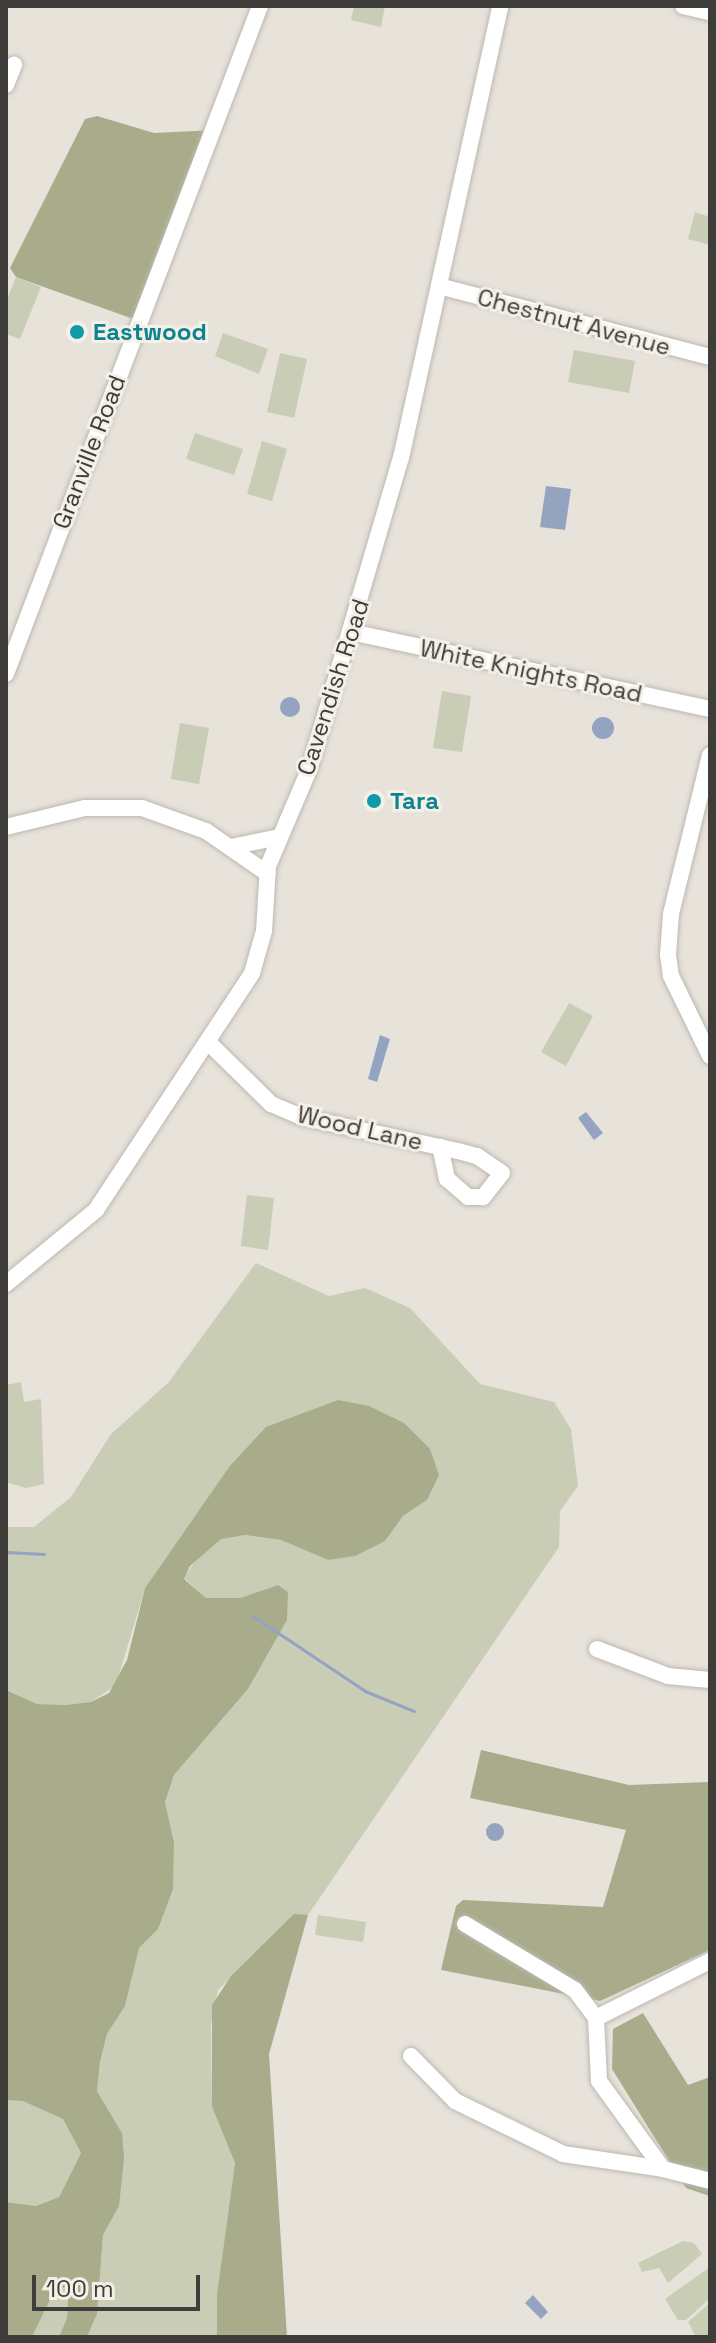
<!DOCTYPE html>
<style>
body{margin:0}
#map{position:relative;width:716px;height:2343px;overflow:hidden;background:#e7e2da;font-family:"Space Grotesk",sans-serif}
div>[style]{position:absolute}
.green>*{inset:0;background:#cacdb5}
.forest>*{inset:0;background:#a8ac8b}
.water>*{inset:0;background:#94a3c0}
.round{border-radius:50%}
.stream>*{height:3px;margin:-1.5px;padding:0 1.5px;transform-origin:1.5px;border-radius:1.5px;background:#94a3c0}
.roads{filter:drop-shadow(0 0 2px #bdb8b0) drop-shadow(0 0 2px #bdb8b0)}
.minor>*{height:16px;margin:-8px;padding:0 8px;transform-origin:8px;border-radius:8px;background:#fff}
.dots>*{width:22px;height:22px;translate:-50% -50%;box-sizing:border-box;border:4px solid #f4efe7;border-radius:50%}
span{translate:-50% -50%;white-space:nowrap;text-align:center;line-height:1.15;-webkit-text-stroke:6px #f4efe7;paint-order:stroke}
.street-label{font-size:24px;color:#3f3d39}
.culture-label{font-size:24px;color:#0d838f;font-weight:700}
.left{translate:0 -50%;text-align:left}
.frame{position:absolute;inset:0;border:8px solid #3f3d39;pointer-events:none}
.scale{position:absolute;left:32px;top:2275px;width:168px;height:36px;box-sizing:border-box;border:4px solid #3f3d39;border-top:0;padding-left:10px;font-size:24px;line-height:28px;white-space:nowrap;color:#3f3d39;-webkit-text-stroke:6px #f4efe7;paint-order:stroke}
</style>
<div id="map">
<div class="green">
<i style="clip-path:polygon(354px 6px,385px 6px,381px 27px,351px 20px)"></i>
<i style="clip-path:polygon(695px 212px,710px 217px,710px 245px,688px 239px)"></i>
<i style="clip-path:polygon(16px 277px,41px 287px,20px 339px,6px 334px,6px 302px)"></i>
<i style="clip-path:polygon(223px 333px,268px 349px,259px 374px,215px 356px)"></i>
<i style="clip-path:polygon(574px 350px,635px 361px,629px 393px,568px 382px)"></i>
<i style="clip-path:polygon(280px 353px,307px 359px,294px 418px,267px 412px)"></i>
<i style="clip-path:polygon(195px 433px,243px 449px,234px 475px,186px 459px)"></i>
<i style="clip-path:polygon(262px 441px,287px 449px,272px 501px,247px 494px)"></i>
<i style="clip-path:polygon(442px 691px,471px 696px,462px 752px,433px 748px)"></i>
<i style="clip-path:polygon(180px 723px,209px 728px,199px 784px,171px 779px)"></i>
<i style="clip-path:polygon(569px 1003px,593px 1016px,566px 1066px,541px 1052px)"></i>
<i style="clip-path:polygon(247px 1195px,274px 1198px,268px 1250px,241px 1246px)"></i>
<i style="clip-path:polygon(256px 1263px,329px 1296px,365px 1288px,410px 1308px,480px 1384px,554px 1402px,571px 1429px,578px 1486px,560px 1511px,559px 1547px,308px 1915px,294px 1915px,218px 1990px,211px 2025px,212px 2107px,235px 2163px,217px 2294px,217px 2337px,87px 2337px,97px 2314px,103px 2235px,119px 2206px,122px 2133px,97px 2091px,100px 2062px,107px 2034px,125px 2006px,139px 1947px,158px 1929px,174px 1842px,165px 1802px,174px 1775px,248px 1689px,287px 1620px,278px 1585px,240px 1598px,206px 1598px,184px 1578px,200px 1553px,221px 1538px,245px 1535px,281px 1540px,328px 1560px,385px 1541px,403px 1516px,427px 1500px,229px 1467px,145px 1588px,116px 1685px,91px 1702px,65px 1705px,37px 1704px,6px 1690px,6px 1527px,34px 1527px,71px 1497px,111px 1434px,168px 1383px)"></i>
<i style="clip-path:polygon(21px 1382px,24px 1402px,41px 1399px,44px 1484px,26px 1488px,6px 1482px,6px 1385px)"></i>
<i style="clip-path:polygon(318px 1915px,366px 1922px,363px 1942px,315px 1935px)"></i>
<i style="clip-path:polygon(6px 2100px,23px 2100px,63px 2119px,81px 2153px,59px 2197px,36px 2206px,6px 2202px)"></i>
<i style="clip-path:polygon(683px 2241px,694px 2243px,702px 2254px,668px 2283px,659px 2268px,642px 2272px,638px 2263px)"></i>
<i style="clip-path:polygon(710px 2267px,710px 2298px,686px 2320px,678px 2320px,665px 2299px)"></i>
<i style="clip-path:polygon(69px 2283px,67px 2318px,59px 2337px,32px 2337px,50px 2300px)"></i>
<i style="clip-path:polygon(710px 2303px,710px 2337px,696px 2337px,688px 2322px)"></i>
</div>
<div class="forest">
<i style="clip-path:polygon(97px 116px,154px 133px,216px 130px,139px 321px,16px 277px,10px 268px,85px 119px)"></i>
<i style="clip-path:polygon(338px 1400px,369px 1406px,404px 1423px,430px 1449px,439px 1475px,427px 1500px,403px 1516px,385px 1541px,355px 1556px,328px 1560px,281px 1540px,245px 1535px,221px 1539px,190px 1566px,184px 1579px,206px 1598px,240px 1598px,278px 1585px,288px 1592px,287px 1620px,248px 1689px,174px 1775px,165px 1802px,174px 1842px,173px 1889px,158px 1929px,139px 1948px,125px 2006px,107px 2034px,100px 2062px,97px 2091px,122px 2133px,124px 2158px,119px 2206px,103px 2235px,97px 2314px,87px 2337px,59px 2337px,67px 2318px,69px 2283px,50px 2300px,32px 2337px,6px 2337px,6px 2202px,36px 2206px,59px 2197px,81px 2153px,63px 2119px,23px 2101px,6px 2100px,6px 1690px,37px 1704px,65px 1705px,91px 1702px,109px 1693px,127px 1660px,145px 1588px,229px 1467px,266px 1427px)"></i>
<i style="clip-path:polygon(481px 1750px,629px 1785px,710px 1782px,710px 1950px,600px 2001px,441px 1970px,456px 1906px,463px 1900px,603px 1907px,626px 1830px,470px 1798px)"></i>
<i style="clip-path:polygon(294px 1914px,308px 1915px,269px 2054px,287px 2337px,217px 2337px,217px 2294px,235px 2163px,212px 2107px,212px 2005px,231px 1976px)"></i>
<i style="clip-path:polygon(643px 2013px,688px 2085px,710px 2077px,710px 2196px,686px 2188px,612px 2069px,613px 2029px)"></i>
</div>
<div class="water">
<i style="clip-path:polygon(546px 486px,571px 489px,565px 530px,540px 527px)"></i>
<i class="round" style="left:280px;top:697px;width:20px;height:20px"></i>
<i class="round" style="left:592px;top:717px;width:22px;height:22px"></i>
<i style="clip-path:polygon(380px 1035px,390px 1039px,377px 1082px,368px 1079px)"></i>
<i style="clip-path:polygon(586px 1112px,603px 1133px,594px 1140px,578px 1118px)"></i>
<i class="round" style="left:486px;top:1823px;width:18px;height:18px"></i>
<i style="clip-path:polygon(533px 2295px,548px 2312px,541px 2319px,525px 2303px)"></i>
</div>
<div class="stream">
<i style="left:6px;top:1552px;width:38px;rotate:3deg"></i>
<i style="left:253px;top:1616px;width:135px;rotate:33.8deg"></i>
<i style="left:365px;top:1691px;width:53px;rotate:22.2deg"></i>
</div>
<div class="roads">
<div class="minor">
<i style="left:683px;top:6px;width:28px;rotate:13deg"></i>
<i style="left:6px;top:85px;width:22px;rotate:-68deg"></i>
<i style="left:439px;top:286px;width:280px;rotate:14.7deg"></i>
<i style="left:351px;top:632px;width:367px;rotate:12.1deg"></i>
<i style="left:6px;top:674px;width:715px;rotate:-69.18deg"></i>
<i style="left:710px;top:755px;width:164px;rotate:103.8deg"></i>
<i style="left:671px;top:914px;width:41px;rotate:94.2deg"></i>
<i style="left:668px;top:955px;width:21px;rotate:82deg"></i>
<i style="left:671px;top:976px;width:89px;rotate:64deg"></i>
<i style="left:6px;top:827px;width:81px;rotate:-13.5deg"></i>
<i style="left:85px;top:808px;width:57px"></i>
<i style="left:142px;top:808px;width:68px;rotate:19.8deg"></i>
<i style="left:206px;top:831px;width:75px;rotate:34.7deg"></i>
<i style="left:231px;top:847px;width:49px;rotate:-11.8deg"></i>
<i style="left:210px;top:1044px;width:86px;rotate:44.5deg"></i>
<i style="left:271px;top:1104px;width:33px;rotate:23deg"></i>
<i style="left:301px;top:1117px;width:142px;rotate:12.2deg"></i>
<i style="left:440px;top:1147px;width:18px;rotate:13deg"></i>
<i style="left:458px;top:1151px;width:20px;rotate:15deg"></i>
<i style="left:477px;top:1156px;width:30px;rotate:34deg"></i>
<i style="left:502px;top:1173px;width:31px;rotate:128deg"></i>
<i style="left:483px;top:1197px;width:15px;rotate:180deg"></i>
<i style="left:468px;top:1197px;width:28px;rotate:-139deg"></i>
<i style="left:447px;top:1179px;width:33px;rotate:-102deg"></i>
<i style="left:6px;top:1284px;width:117px;rotate:-39.4deg"></i>
<i style="left:96px;top:1210px;width:284px;rotate:-56.6deg"></i>
<i style="left:252px;top:973px;width:44px;rotate:-74.1deg"></i>
<i style="left:264px;top:931px;width:65px;rotate:-86.5deg"></i>
<i style="left:268px;top:866px;width:104px;rotate:-66.9deg"></i>
<i style="left:309px;top:770px;width:325px;rotate:-73.6deg"></i>
<i style="left:401px;top:458px;width:463px;rotate:-77.6deg"></i>
<i style="left:597px;top:1649px;width:76px;rotate:20.8deg"></i>
<i style="left:668px;top:1676px;width:42px;rotate:5.4deg"></i>
<i style="left:465px;top:1924px;width:128px;rotate:31deg"></i>
<i style="left:575px;top:1990px;width:35px;rotate:53deg"></i>
<i style="left:596px;top:2018px;width:63px;rotate:87.3deg"></i>
<i style="left:599px;top:2081px;width:109px;rotate:54deg"></i>
<i style="left:663px;top:2169px;width:49px;rotate:14.3deg"></i>
<i style="left:596px;top:2018px;width:127px;rotate:-26.6deg"></i>
<i style="left:411px;top:2056px;width:63px;rotate:45.6deg"></i>
<i style="left:455px;top:2101px;width:120px;rotate:26.1deg"></i>
<i style="left:563px;top:2154px;width:101px;rotate:8.5deg"></i>
</div>
</div>
<div class="dots">
<i style="left:77px;top:332px;background:#0f9aa8"></i>
<i style="left:374px;top:801px;background:#0f9aa8"></i>
</div>
<div class="street-label">
<span style="left:574px;top:322px;rotate:15deg">Chestnut Avenue</span>
<span style="left:89px;top:452px;rotate:-69deg">Granville Road</span>
<span style="left:531px;top:671px;rotate:12deg">White Knights Road</span>
<span style="left:333px;top:687px;rotate:-72deg">Cavendish Road</span>
<span style="left:360px;top:1128px;rotate:13deg">Wood Lane</span>
</div>
<div class="culture-label">
<span class="left" style="left:93px;top:332px">Eastwood</span>
<span class="left" style="left:390px;top:801px">Tara</span>
</div>
<div class="frame"></div>
<div class="scale">100 m</div>
</div>
